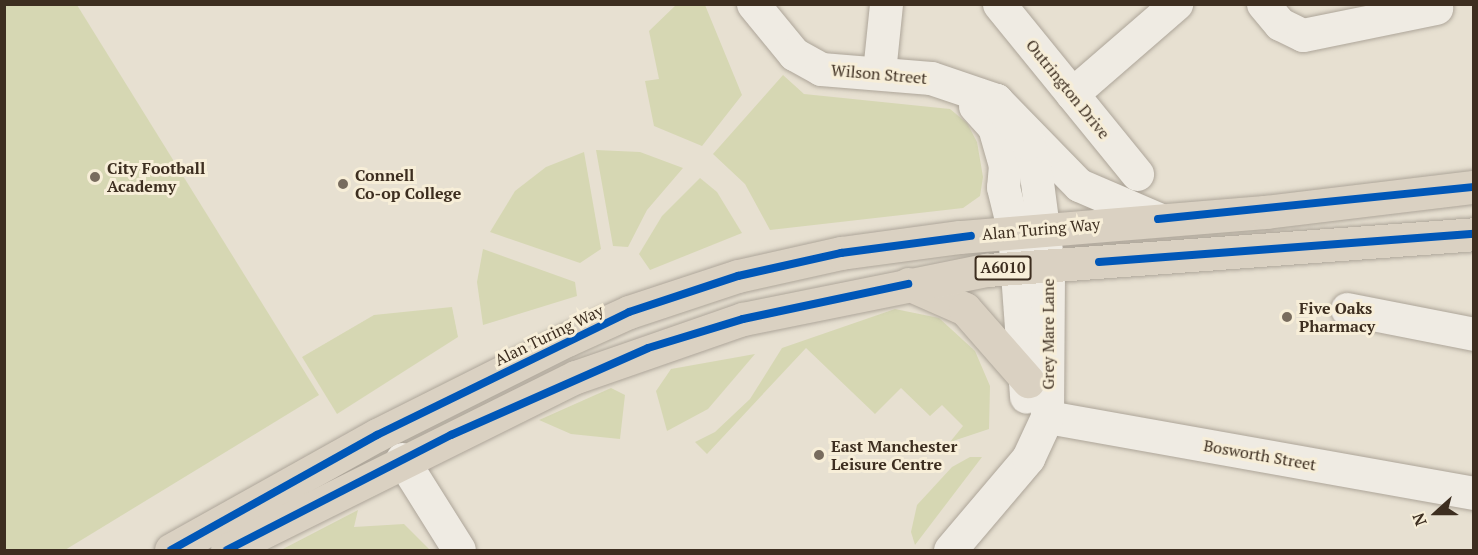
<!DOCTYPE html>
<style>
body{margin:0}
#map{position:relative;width:1478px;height:555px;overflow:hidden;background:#e7e0d1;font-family:"PT Serif",serif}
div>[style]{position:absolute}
.green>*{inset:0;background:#d6d7b3}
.roads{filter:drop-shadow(0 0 2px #ada599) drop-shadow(0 0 2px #ada599)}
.minor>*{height:33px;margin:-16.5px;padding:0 16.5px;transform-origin:16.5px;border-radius:16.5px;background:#efebe3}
.highway>*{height:33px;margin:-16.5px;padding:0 16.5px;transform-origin:16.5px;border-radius:16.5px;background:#dad1c2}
.cycleway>*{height:8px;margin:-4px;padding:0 4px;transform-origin:4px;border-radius:4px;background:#0057b8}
.dots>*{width:16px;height:16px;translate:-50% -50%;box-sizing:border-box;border:3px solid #f7eed8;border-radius:50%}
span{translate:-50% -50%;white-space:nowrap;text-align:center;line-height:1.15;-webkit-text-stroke:6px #f7eed8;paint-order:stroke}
.shield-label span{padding:2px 4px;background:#f7eed8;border:2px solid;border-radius:4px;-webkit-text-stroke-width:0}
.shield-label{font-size:15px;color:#3d2e20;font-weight:700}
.street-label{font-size:16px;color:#3d2e20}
.poi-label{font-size:16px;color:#3d2e20;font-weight:700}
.left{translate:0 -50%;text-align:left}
.frame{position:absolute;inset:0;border:6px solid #3d2e20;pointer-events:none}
.north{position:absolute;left:1406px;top:483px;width:60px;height:60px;-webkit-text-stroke:4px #f7eed8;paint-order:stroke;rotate:249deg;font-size:16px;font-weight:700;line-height:24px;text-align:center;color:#3d2e20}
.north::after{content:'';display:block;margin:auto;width:21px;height:27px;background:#3d2e20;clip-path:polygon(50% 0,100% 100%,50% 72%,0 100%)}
</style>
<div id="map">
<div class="green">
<i style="clip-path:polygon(4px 5px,77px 5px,319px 395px,65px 550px,5px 550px)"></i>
<i style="clip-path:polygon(676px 5px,705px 5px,742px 95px,702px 146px,654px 126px,645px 81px,659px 79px,649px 31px)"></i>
<i style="clip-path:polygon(783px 75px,804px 94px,950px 109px,967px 123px,977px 142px,983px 177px,980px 196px,963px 208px,770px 230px,745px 184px,713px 154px)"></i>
<i style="clip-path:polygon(596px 150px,640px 152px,683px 168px,647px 210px,628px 247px,613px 246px)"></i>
<i style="clip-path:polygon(584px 152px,601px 249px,580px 263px,490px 232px,515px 191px,546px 167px)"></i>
<i style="clip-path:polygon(700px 178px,717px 192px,742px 233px,650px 270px,639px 254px,662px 216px)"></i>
<i style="clip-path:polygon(483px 249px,575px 282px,577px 296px,483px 325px,477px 282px)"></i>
<i style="clip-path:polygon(452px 307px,458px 337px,337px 414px,302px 357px,374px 315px)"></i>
<i style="clip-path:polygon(895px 309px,939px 318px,975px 351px,990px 386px,989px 429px,950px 442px,963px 426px,942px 405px,930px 416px,901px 388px,875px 414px,806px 348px,707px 454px,695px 442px,715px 432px,750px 399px,782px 348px)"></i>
<i style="clip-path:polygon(755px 354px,708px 409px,667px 431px,656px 391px,671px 369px)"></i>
<i style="clip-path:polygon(611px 388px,625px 395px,620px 439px,571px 434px,539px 420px)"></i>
<i style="clip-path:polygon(970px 457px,982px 457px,915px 545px,911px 532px,917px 505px,952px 467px)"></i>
<i style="clip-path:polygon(358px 510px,354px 527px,404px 524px,430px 550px,281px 550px)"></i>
</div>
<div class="roads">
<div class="minor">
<i style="left:753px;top:4px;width:65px;rotate:50.6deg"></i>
<i style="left:794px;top:54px;width:31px;rotate:29deg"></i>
<i style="left:821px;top:69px;width:110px;rotate:4.7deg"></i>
<i style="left:931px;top:78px;width:69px;rotate:18.7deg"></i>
<i style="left:996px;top:100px;width:119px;rotate:45.7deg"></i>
<i style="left:1079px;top:185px;width:86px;rotate:23.3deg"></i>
<i style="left:999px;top:4px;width:219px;rotate:50.9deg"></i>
<i style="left:1263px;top:4px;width:26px;rotate:50deg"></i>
<i style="left:1280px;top:24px;width:25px;rotate:26deg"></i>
<i style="left:1303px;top:35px;width:136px;rotate:-11.5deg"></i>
<i style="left:879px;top:72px;width:68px;rotate:-84.1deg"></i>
<i style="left:1072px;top:94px;width:138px;rotate:-40.9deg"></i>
<i style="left:975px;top:106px;width:28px;rotate:48deg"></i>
<i style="left:994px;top:127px;width:40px;rotate:74deg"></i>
<i style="left:1005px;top:165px;width:22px;rotate:95deg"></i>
<i style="left:1003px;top:187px;width:46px;rotate:76.3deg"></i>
<i style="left:1014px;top:232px;width:165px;rotate:85.8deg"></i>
<i style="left:1347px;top:309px;width:129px;rotate:11.1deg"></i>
<i style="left:1047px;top:417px;width:434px;rotate:10.1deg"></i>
<i style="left:402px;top:459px;width:107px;rotate:57.9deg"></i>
<i style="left:950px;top:550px;width:121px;rotate:-49.7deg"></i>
<i style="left:1028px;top:458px;width:45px;rotate:-65.1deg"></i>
<i style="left:1047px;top:417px;width:151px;rotate:-89.6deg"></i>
<i style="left:1048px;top:266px;width:100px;rotate:-97.5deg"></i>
<i style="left:1035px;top:167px;width:25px;rotate:-106deg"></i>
<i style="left:1028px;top:143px;width:54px;rotate:-126.7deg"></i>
</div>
<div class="highway">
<i style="left:908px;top:284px;width:62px;rotate:23.7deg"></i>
<i style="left:965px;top:309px;width:96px;rotate:48.8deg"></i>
<i style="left:171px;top:550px;width:236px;rotate:-29.2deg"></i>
<i style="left:377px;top:435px;width:212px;rotate:-26.6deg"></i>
<i style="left:567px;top:340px;width:68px;rotate:-24.3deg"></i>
<i style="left:629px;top:312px;width:115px;rotate:-18.3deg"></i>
<i style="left:738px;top:276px;width:106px;rotate:-12.6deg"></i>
<i style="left:841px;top:253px;width:120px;rotate:-7.7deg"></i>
<i style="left:960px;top:237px;width:307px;rotate:-4.7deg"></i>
<i style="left:1266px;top:212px;width:209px;rotate:-6.9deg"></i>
<i style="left:227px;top:550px;width:390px;rotate:-26.4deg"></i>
<i style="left:576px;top:377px;width:177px;rotate:-19.2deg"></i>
<i style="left:743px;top:319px;width:249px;rotate:-11.4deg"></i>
<i style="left:987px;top:270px;width:488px;rotate:-4.2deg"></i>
</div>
</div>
<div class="cycleway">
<i style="left:1158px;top:219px;width:318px;rotate:-5.8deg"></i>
<i style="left:1099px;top:262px;width:376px;rotate:-4.3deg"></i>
<i style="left:171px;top:550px;width:236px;rotate:-29.2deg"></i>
<i style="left:377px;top:435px;width:280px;rotate:-26deg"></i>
<i style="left:629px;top:312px;width:115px;rotate:-18.3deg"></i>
<i style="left:738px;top:276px;width:106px;rotate:-12.6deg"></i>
<i style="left:841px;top:253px;width:131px;rotate:-7.5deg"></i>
<i style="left:227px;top:550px;width:252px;rotate:-27.2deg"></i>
<i style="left:451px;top:435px;width:215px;rotate:-23.8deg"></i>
<i style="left:648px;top:348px;width:99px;rotate:-17deg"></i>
<i style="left:743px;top:319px;width:169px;rotate:-12deg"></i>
</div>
<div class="dots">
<i style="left:95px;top:177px;background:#786c5e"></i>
<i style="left:343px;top:184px;background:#786c5e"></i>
<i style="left:1287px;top:317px;background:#786c5e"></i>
<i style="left:819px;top:455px;background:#786c5e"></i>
</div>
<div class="shield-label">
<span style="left:1003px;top:268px">A6010</span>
</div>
<div class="street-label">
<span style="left:879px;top:74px;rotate:5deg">Wilson Street</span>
<span style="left:1068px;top:89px;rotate:51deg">Outrington Drive</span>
<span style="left:1041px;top:229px;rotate:-5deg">Alan Turing Way</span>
<span style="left:1048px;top:334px;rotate:-90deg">Grey Mare Lane</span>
<span style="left:549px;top:335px;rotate:-26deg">Alan Turing Way</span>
<span style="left:1260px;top:455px;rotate:10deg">Bosworth Street</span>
</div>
<div class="poi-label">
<span class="left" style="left:107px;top:177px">City Football<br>Academy</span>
<span class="left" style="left:355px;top:184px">Connell<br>Co-op College</span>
<span class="left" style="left:1299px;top:317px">Five Oaks<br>Pharmacy</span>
<span class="left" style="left:831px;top:455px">East Manchester<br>Leisure Centre</span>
</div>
<div class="frame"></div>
<div class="north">N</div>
</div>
